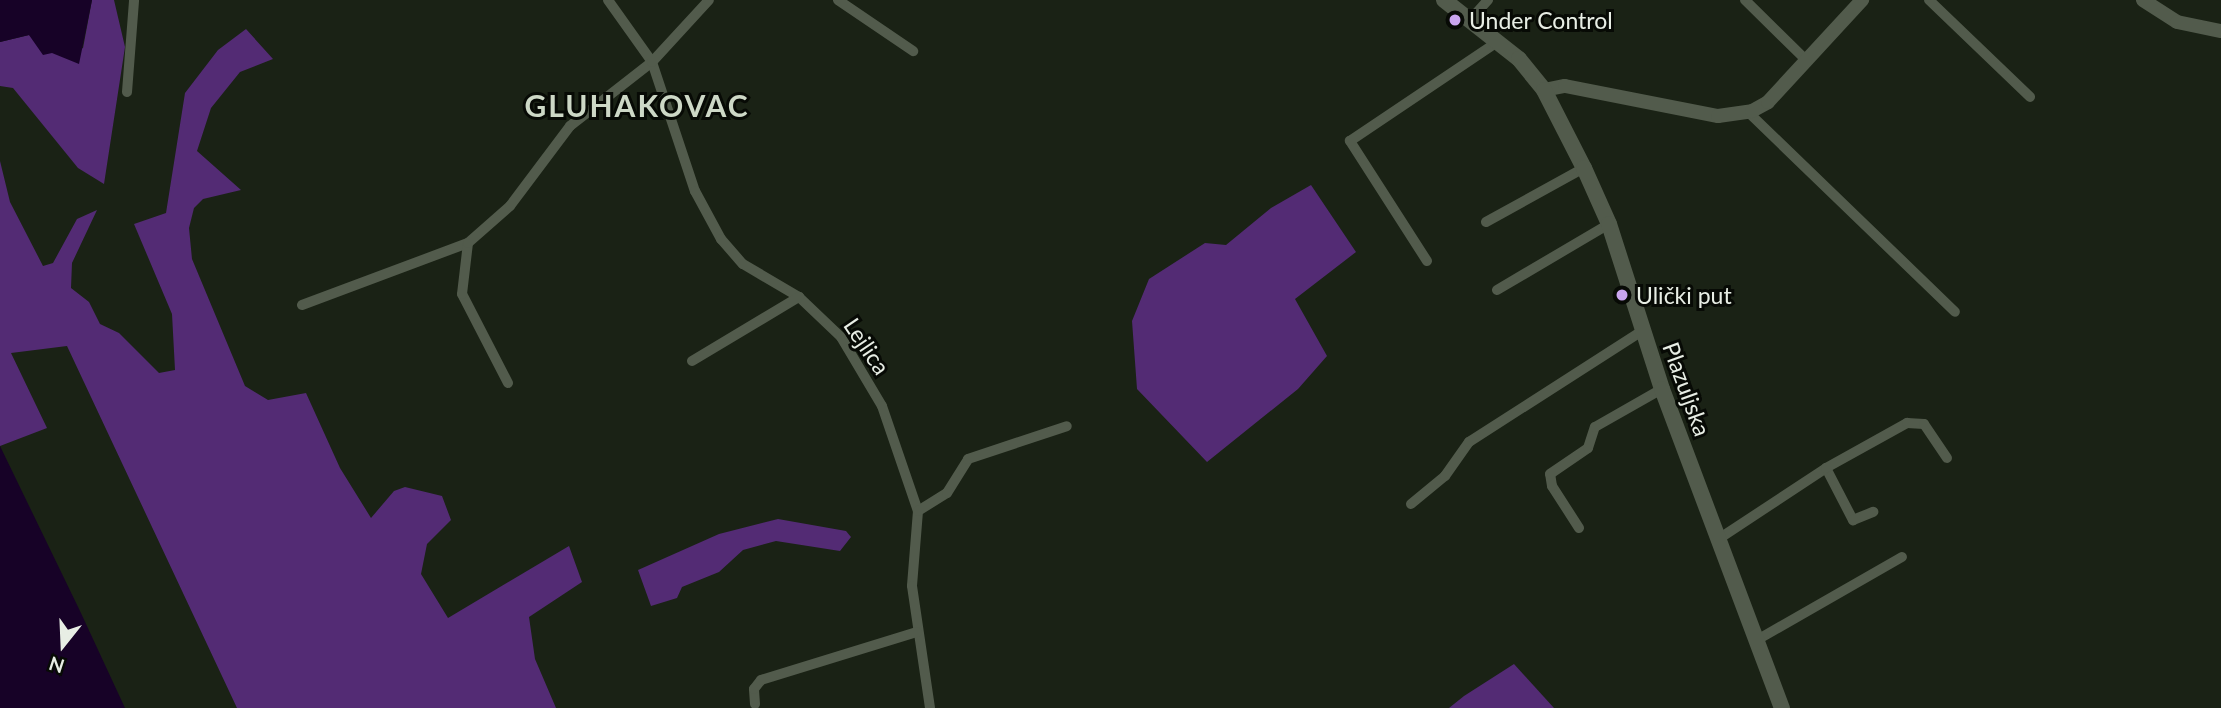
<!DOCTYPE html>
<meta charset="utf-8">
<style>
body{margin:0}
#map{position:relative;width:2221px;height:708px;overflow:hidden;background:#1a2215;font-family:Lato,sans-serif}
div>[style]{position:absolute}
.green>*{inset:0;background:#532b74}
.water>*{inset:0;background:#170227}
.minor>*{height:10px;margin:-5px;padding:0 5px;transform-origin:5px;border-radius:5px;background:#525b4c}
.tertiary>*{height:14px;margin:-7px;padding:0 7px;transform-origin:7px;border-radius:7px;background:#525b4c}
.secondary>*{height:16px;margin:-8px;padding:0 8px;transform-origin:8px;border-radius:8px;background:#525b4c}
.dots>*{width:19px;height:19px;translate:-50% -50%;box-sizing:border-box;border:4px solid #070a05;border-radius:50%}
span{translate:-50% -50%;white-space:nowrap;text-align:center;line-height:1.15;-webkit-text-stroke:6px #070a05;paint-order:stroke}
.poi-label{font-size:23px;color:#e8eee5}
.left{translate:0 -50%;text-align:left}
.street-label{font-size:23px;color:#e8eee5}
.district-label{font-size:30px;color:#cdd8c6;font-weight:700;letter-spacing:2px}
.north{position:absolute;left:28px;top:610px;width:70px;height:70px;-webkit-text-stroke:5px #070a05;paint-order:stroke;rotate:198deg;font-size:19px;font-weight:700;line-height:28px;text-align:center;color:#e8eee5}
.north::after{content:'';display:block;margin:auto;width:24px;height:32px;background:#e8eee5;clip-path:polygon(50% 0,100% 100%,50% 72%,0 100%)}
</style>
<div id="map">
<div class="green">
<i style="clip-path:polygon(92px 0,114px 0,125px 47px,104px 184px,78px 168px,13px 88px,0 86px,0 42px,29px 35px,62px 56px,83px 48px)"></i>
<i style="clip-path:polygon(246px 29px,273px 59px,240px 72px,211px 108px,197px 151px,241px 190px,203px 199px,194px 208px,189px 228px,192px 259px,245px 386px,268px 400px,306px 393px,340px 468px,371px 518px,394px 491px,405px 487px,442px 496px,451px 520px,427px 544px,421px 574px,448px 618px,569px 546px,582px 582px,529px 617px,535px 659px,556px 708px,237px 708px,67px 346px,11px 353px,47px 428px,0 446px,0 161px,10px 202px,43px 266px,53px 263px,77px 219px,97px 210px,72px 263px,71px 288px,89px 302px,100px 324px,119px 333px,159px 373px,175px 370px,172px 314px,134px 224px,166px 213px,185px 93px,218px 50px)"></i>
<i style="clip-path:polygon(1311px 185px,1356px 252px,1295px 299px,1327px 356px,1298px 389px,1207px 462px,1137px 389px,1132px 321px,1149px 279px,1205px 243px,1226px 245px,1271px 208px)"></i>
<i style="clip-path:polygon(778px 519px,846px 531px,851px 537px,840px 551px,776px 541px,743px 550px,719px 572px,682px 587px,677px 598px,651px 606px,638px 570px,719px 534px)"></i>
<i style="clip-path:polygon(1514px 664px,1554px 708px,1449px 708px,1464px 696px)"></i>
</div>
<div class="water">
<i style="clip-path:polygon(0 0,92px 0,79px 64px,52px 53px,43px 55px,29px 35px,0 42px)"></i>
<i style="clip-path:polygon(0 446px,80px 611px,125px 708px,0 708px)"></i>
</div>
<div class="minor">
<i style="left:608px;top:0;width:76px;rotate:54.6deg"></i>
<i style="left:652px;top:62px;width:136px;rotate:71.6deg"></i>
<i style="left:695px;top:191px;width:55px;rotate:61.6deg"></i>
<i style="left:721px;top:239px;width:33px;rotate:49deg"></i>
<i style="left:743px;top:264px;width:65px;rotate:30.5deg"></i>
<i style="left:799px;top:297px;width:58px;rotate:43.6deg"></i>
<i style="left:841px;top:337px;width:80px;rotate:59.3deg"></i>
<i style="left:882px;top:406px;width:111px;rotate:71.1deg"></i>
<i style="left:918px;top:511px;width:75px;rotate:94.6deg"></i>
<i style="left:912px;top:586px;width:123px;rotate:81.6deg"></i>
<i style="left:838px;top:0;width:91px;rotate:34.2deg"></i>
<i style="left:1745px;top:0;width:87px;rotate:44.5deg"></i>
<i style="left:1929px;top:0;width:140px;rotate:43.8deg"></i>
<i style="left:1470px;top:20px;width:27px;rotate:-48deg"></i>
<i style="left:127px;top:92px;width:92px;rotate:-85.6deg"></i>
<i style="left:1747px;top:111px;width:289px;rotate:44deg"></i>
<i style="left:1486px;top:222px;width:112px;rotate:-28.9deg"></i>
<i style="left:1427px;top:261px;width:143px;rotate:-122.7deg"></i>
<i style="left:1350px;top:141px;width:179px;rotate:-33.9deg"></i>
<i style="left:1497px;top:290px;width:130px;rotate:-30.5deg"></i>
<i style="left:302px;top:305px;width:177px;rotate:-20.5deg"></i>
<i style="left:692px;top:361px;width:125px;rotate:-30.9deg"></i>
<i style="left:508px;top:383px;width:100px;rotate:-117.3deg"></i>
<i style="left:462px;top:294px;width:51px;rotate:-83.3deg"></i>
<i style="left:468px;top:243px;width:56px;rotate:-41.4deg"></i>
<i style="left:510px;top:206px;width:100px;rotate:-53.1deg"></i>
<i style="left:570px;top:126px;width:104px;rotate:-38deg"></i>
<i style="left:652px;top:62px;width:84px;rotate:-47.4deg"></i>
<i style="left:1826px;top:468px;width:59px;rotate:62.6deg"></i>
<i style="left:1853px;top:520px;width:22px;rotate:-22deg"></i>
<i style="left:1411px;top:504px;width:44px;rotate:-39.5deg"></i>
<i style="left:1445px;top:476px;width:42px;rotate:-54.8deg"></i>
<i style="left:1469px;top:442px;width:206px;rotate:-32.7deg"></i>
<i style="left:918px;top:511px;width:34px;rotate:-32deg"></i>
<i style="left:947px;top:493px;width:40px;rotate:-58deg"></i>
<i style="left:968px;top:459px;width:104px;rotate:-18.4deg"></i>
<i style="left:1579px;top:528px;width:50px;rotate:-122.7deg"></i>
<i style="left:1552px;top:486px;width:12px;rotate:-99deg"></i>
<i style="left:1550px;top:474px;width:46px;rotate:-34.4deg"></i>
<i style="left:1588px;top:448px;width:22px;rotate:-72deg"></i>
<i style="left:1595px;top:427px;width:77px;rotate:-29.6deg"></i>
<i style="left:1720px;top:538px;width:127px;rotate:-33.4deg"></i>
<i style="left:1826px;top:468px;width:93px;rotate:-29.1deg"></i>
<i style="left:1907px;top:423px;width:17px;rotate:3deg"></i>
<i style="left:1924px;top:424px;width:41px;rotate:55.9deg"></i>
<i style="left:1757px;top:640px;width:167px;rotate:-29.8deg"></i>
<i style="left:755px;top:704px;width:15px;rotate:-94deg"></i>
<i style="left:754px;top:689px;width:11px;rotate:-52deg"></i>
<i style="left:761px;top:680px;width:163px;rotate:-17.1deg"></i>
</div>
<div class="tertiary">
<i style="left:2143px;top:0;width:40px;rotate:32.9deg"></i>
<i style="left:2177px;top:22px;width:45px;rotate:11.6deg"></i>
<i style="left:1544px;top:90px;width:21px;rotate:-11deg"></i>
<i style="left:1565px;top:86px;width:156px;rotate:11.1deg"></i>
<i style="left:1718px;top:116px;width:34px;rotate:-8deg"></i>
<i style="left:1752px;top:111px;width:18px;rotate:-29deg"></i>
<i style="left:1768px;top:102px;width:139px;rotate:-47.3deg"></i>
</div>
<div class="secondary">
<i style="left:1444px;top:0;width:95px;rotate:38.2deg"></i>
<i style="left:1519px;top:59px;width:40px;rotate:51deg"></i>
<i style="left:1544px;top:90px;width:88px;rotate:62.9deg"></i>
<i style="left:1584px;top:168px;width:61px;rotate:65.9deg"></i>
<i style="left:1609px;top:224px;width:173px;rotate:72.2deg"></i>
<i style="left:1662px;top:389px;width:341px;rotate:69.4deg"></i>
</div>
<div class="dots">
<i style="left:1455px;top:20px;background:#c9a5ee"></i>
<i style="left:1622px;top:295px;background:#c9a5ee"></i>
</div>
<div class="poi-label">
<span class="left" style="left:1469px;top:20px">Under Control</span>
<span class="left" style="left:1636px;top:295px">Ulički put</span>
</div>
<div class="street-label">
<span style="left:867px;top:346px;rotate:56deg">Lejlica</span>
<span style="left:1687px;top:389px;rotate:70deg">Plazuljska</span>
</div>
<div class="district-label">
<span style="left:637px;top:105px">GLUHAKOVAC</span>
</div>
<div class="north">N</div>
</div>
